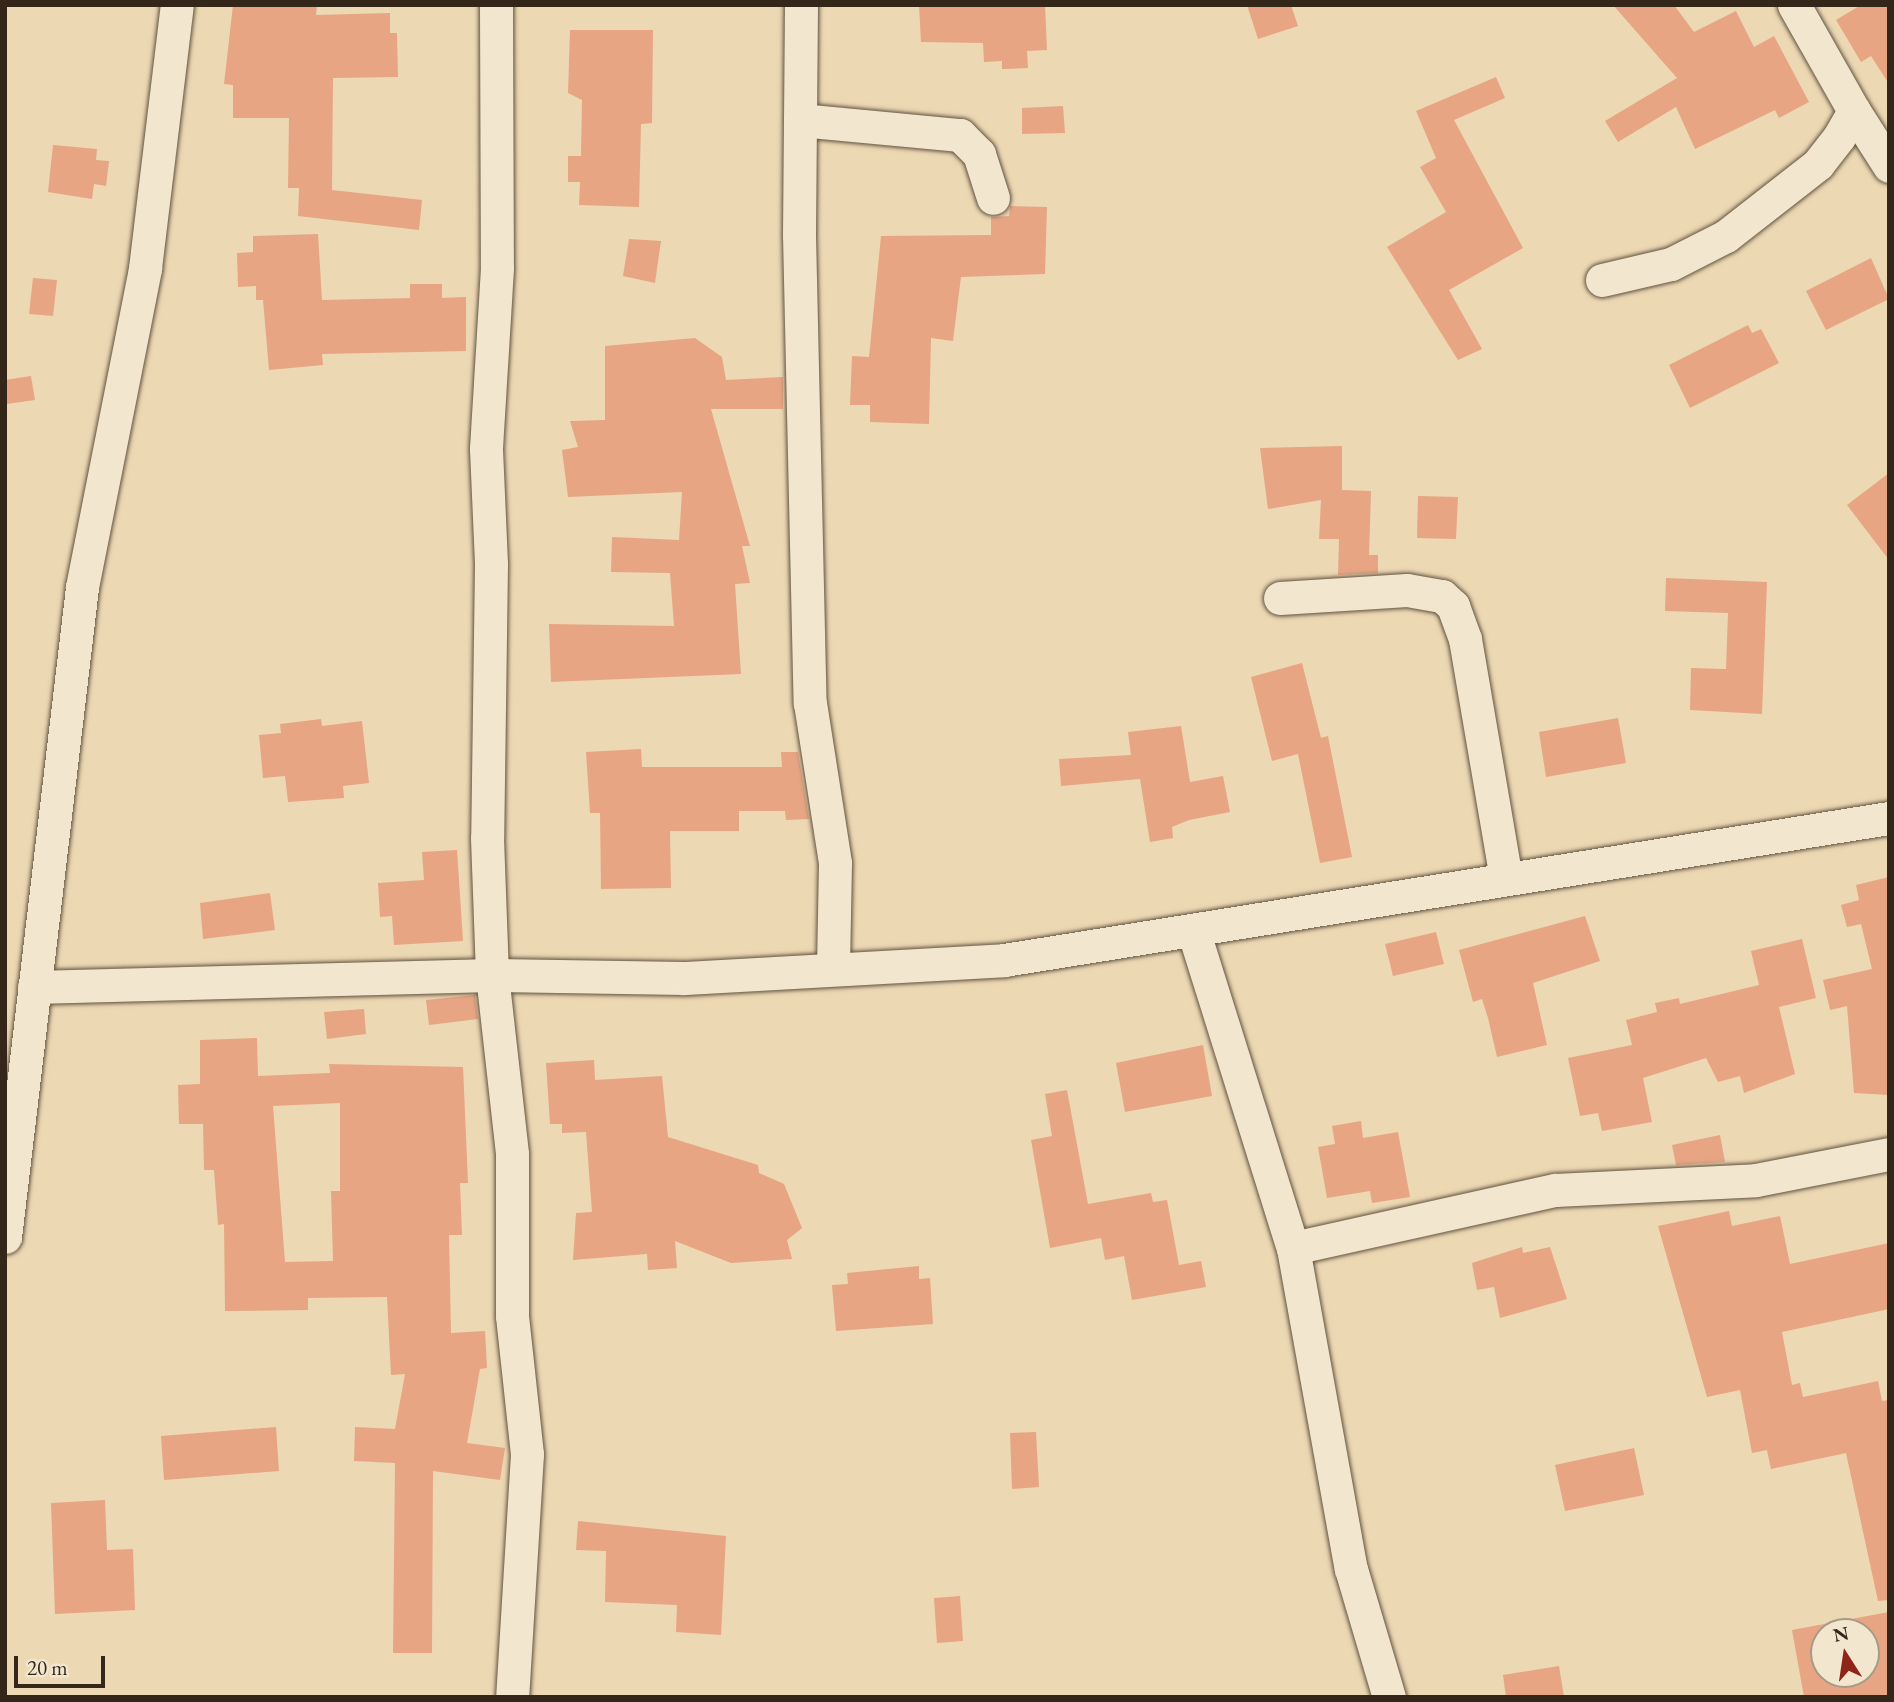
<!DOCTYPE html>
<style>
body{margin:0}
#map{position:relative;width:1894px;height:1702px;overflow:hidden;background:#ecd8b3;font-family:"EB Garamond",serif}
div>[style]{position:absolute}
.building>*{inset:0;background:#e7a584}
.roads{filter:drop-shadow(0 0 2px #625340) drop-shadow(0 0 2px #625340)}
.minor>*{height:33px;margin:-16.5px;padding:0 16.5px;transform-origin:16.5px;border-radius:16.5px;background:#f3e6ce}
span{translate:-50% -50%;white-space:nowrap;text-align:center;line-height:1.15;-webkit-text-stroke:7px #f3e6ce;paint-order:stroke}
.frame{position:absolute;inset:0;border:7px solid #342719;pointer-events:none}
.north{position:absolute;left:1810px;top:1618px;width:70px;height:70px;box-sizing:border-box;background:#f3e6ce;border:2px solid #a79a86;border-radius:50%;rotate:348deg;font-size:19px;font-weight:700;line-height:28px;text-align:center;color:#342719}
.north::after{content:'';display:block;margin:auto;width:24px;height:32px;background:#8f2418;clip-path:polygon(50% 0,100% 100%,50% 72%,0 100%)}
.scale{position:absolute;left:14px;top:1656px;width:91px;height:32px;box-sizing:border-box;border:4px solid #342719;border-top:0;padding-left:9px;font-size:21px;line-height:24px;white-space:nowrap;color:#342719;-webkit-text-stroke:5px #f3e6ce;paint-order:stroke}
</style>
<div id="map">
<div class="building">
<i style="clip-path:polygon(233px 5px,317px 5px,316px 15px,390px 13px,390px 33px,397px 33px,398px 77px,333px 78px,332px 190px,422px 200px,419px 230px,298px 216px,299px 188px,288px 188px,289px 118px,233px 118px,233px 85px,224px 84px)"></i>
<i style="clip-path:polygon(919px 5px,1045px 5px,1047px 50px,1027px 51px,1028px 68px,1002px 69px,1002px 61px,984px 62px,983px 43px,921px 42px)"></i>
<i style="clip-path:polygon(1247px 5px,1291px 5px,1298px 26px,1258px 39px)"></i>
<i style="clip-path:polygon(1613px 5px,1674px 5px,1694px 32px,1736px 11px,1754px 47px,1774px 36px,1809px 102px,1779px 118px,1775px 110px,1695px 149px,1676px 107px,1618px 142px,1605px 121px,1677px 78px)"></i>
<i style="clip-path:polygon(1861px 5px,1889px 5px,1889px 84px,1871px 56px,1861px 62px,1836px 20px)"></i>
<i style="clip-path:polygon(570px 30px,653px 30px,652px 123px,641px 124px,639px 207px,579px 205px,580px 182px,568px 182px,568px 156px,581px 156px,582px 100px,568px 93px)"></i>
<i style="clip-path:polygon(1496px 77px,1505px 98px,1454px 120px,1523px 248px,1449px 290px,1482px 349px,1458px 360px,1387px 247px,1446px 212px,1420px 167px,1436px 158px,1416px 111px)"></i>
<i style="clip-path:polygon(1063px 106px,1065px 133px,1022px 134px,1022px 108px)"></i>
<i style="clip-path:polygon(53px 145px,97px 149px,96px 160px,109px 161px,106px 186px,94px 184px,92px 199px,48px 192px)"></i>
<i style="clip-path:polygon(1010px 206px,1047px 207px,1045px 274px,961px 277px,953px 341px,931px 338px,929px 424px,870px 422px,870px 405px,850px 405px,852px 356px,869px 357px,881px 236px,991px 235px,991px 217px,1009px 216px)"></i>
<i style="clip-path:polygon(318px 234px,322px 300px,410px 298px,410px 284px,442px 284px,442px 298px,466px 297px,466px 351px,322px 354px,323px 365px,269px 370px,263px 300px,256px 300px,256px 286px,238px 287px,237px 253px,253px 252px,253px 236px)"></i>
<i style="clip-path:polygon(629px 239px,661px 241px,655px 283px,623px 276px)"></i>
<i style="clip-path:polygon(1871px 258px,1889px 299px,1826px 330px,1806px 291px)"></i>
<i style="clip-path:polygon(33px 278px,57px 280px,53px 316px,29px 314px)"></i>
<i style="clip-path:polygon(1748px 325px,1752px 333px,1761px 329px,1779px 363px,1690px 408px,1669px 365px)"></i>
<i style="clip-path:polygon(695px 338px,722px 357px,726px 380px,783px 377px,783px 409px,711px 409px,750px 546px,742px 546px,750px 583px,735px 584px,741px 674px,551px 682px,549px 624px,674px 626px,670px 573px,611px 572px,612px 537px,679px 540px,682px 492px,568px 497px,562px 450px,578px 447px,570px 421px,605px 420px,605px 346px)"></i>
<i style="clip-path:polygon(31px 376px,35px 400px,7px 404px,5px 380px)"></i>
<i style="clip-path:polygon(1342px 446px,1342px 490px,1371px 491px,1369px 555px,1378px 555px,1378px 573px,1338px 575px,1339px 539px,1319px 539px,1321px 500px,1268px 509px,1260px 448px)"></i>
<i style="clip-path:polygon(1889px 473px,1889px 560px,1847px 505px)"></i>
<i style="clip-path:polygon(1418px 496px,1458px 497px,1456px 539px,1417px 538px)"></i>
<i style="clip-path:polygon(1666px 578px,1767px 582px,1762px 714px,1690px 710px,1691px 668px,1726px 669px,1728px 613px,1665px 611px)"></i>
<i style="clip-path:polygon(1302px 663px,1321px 738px,1328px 736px,1352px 857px,1320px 863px,1298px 754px,1272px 761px,1251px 677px)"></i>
<i style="clip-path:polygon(1618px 718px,1626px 763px,1546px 777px,1539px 732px)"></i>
<i style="clip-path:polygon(321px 719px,322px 726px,362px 721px,369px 783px,343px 786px,344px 798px,288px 802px,285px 776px,263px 778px,259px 735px,281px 733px,280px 724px)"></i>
<i style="clip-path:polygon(1181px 726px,1190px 782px,1223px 776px,1230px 812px,1189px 820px,1172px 827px,1173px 838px,1150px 842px,1140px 779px,1061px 786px,1059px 759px,1131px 755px,1128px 732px)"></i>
<i style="clip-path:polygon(641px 749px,642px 767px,782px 767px,781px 752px,798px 752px,809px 819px,786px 820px,785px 811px,739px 811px,739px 831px,670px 831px,671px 888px,601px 889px,600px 813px,590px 813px,586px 752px)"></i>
<i style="clip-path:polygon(457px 850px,463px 941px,394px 945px,392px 916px,380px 917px,378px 883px,424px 880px,422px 852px)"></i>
<i style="clip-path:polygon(1889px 877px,1889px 1095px,1854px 1093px,1847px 1006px,1830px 1010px,1823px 980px,1872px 969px,1861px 924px,1847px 927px,1841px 905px,1859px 900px,1856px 885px)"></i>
<i style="clip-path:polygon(270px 893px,275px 930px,203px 939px,200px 903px)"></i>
<i style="clip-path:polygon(1585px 916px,1600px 961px,1533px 983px,1547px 1045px,1497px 1057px,1488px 1018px,1482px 999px,1473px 1002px,1459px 950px)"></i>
<i style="clip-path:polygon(1436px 932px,1444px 964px,1393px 976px,1385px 944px)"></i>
<i style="clip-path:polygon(1802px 939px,1816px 998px,1779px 1007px,1795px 1074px,1744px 1093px,1740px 1076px,1718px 1082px,1706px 1058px,1643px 1078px,1652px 1122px,1602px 1131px,1598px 1113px,1580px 1116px,1568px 1058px,1632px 1045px,1626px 1020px,1657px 1012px,1655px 1003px,1679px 998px,1680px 1004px,1759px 985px,1751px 951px)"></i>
<i style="clip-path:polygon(475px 995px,478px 1019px,429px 1025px,426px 1000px)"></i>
<i style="clip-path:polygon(364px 1009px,366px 1034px,327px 1039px,324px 1012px)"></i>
<i style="clip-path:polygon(evenodd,257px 1038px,258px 1076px,330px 1073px,329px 1064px,463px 1067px,468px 1183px,460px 1183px,462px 1235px,449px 1235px,451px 1333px,485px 1331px,487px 1368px,480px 1369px,467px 1443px,505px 1448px,500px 1480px,433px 1471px,432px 1653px,393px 1653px,395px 1463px,354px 1461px,355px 1427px,395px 1429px,405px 1374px,391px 1375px,387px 1297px,308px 1298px,308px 1310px,225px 1311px,224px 1224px,218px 1225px,214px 1170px,204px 1170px,203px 1124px,179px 1124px,178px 1085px,200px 1084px,200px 1040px,257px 1038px,340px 1103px,340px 1191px,331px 1191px,333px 1261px,285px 1262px,273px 1106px,340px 1103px)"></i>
<i style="clip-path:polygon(1203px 1045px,1212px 1096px,1125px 1112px,1116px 1063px)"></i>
<i style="clip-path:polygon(594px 1060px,595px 1080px,662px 1076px,668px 1137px,758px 1165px,759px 1173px,784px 1184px,802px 1228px,787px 1240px,792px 1259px,731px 1263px,675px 1241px,677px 1268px,648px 1270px,647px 1254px,573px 1260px,576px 1213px,592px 1212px,586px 1132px,562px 1133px,562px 1124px,550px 1124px,546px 1063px)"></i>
<i style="clip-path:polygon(1067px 1090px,1088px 1204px,1151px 1193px,1153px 1202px,1167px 1200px,1179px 1265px,1201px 1261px,1206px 1287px,1132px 1300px,1124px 1256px,1105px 1260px,1101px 1238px,1050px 1248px,1031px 1140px,1052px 1136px,1045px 1094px)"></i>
<i style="clip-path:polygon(1361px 1121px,1363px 1138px,1398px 1132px,1410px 1197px,1372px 1203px,1370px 1191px,1327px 1198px,1318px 1147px,1335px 1144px,1332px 1126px)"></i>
<i style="clip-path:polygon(1720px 1135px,1725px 1162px,1676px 1165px,1672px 1145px)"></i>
<i style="clip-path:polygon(1729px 1211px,1732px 1226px,1780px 1216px,1790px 1264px,1889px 1243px,1889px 1309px,1782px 1332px,1792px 1385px,1800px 1383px,1803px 1397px,1878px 1381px,1882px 1401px,1889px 1400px,1889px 1600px,1878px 1601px,1846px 1453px,1771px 1469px,1767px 1450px,1752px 1453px,1740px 1390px,1707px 1397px,1658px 1226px)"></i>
<i style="clip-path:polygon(1522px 1247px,1523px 1253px,1550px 1247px,1567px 1299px,1500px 1318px,1494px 1287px,1477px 1290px,1472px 1263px)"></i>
<i style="clip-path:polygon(919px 1266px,919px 1279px,930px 1278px,933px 1324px,836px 1331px,832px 1285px,848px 1284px,847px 1273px)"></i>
<i style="clip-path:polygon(276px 1427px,279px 1471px,164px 1480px,161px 1436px)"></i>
<i style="clip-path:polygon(1036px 1432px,1039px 1487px,1012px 1489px,1010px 1433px)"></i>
<i style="clip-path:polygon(1634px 1448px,1644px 1495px,1565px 1511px,1555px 1465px)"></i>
<i style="clip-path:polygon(105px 1500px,107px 1550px,133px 1549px,135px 1610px,55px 1614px,51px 1503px)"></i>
<i style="clip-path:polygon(578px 1521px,726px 1536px,721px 1635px,676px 1632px,677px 1605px,605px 1602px,606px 1551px,576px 1550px)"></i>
<i style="clip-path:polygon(960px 1596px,963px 1641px,937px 1643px,934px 1598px)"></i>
<i style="clip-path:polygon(evenodd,1889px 1612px,1889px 1697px,1804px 1697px,1792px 1630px,1889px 1612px,1824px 1632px,1866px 1632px,1866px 1674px,1824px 1674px,1824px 1632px)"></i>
<i style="clip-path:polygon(1559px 1666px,1564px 1697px,1506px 1697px,1503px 1675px)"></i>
</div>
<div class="roads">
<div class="minor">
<i style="left:496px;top:5px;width:263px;rotate:89.8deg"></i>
<i style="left:497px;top:268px;width:181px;rotate:93.5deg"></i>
<i style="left:486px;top:449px;width:115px;rotate:87.5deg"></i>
<i style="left:491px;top:564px;width:274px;rotate:90.8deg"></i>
<i style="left:487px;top:838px;width:137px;rotate:87.9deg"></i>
<i style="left:492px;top:975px;width:180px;rotate:83.6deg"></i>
<i style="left:512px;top:1154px;width:162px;rotate:90deg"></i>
<i style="left:512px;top:1316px;width:139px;rotate:83.8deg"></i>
<i style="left:527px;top:1454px;width:243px;rotate:93.5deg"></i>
<i style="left:801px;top:5px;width:230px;rotate:90.5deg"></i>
<i style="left:799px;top:235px;width:468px;rotate:88.7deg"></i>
<i style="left:810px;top:703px;width:162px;rotate:81.1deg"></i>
<i style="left:835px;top:863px;width:106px;rotate:91.1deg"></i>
<i style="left:1854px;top:111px;width:65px;rotate:57.5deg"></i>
<i style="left:800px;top:120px;width:161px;rotate:5.4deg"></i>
<i style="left:960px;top:135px;width:27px;rotate:45deg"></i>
<i style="left:979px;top:154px;width:46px;rotate:72.3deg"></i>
<i style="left:1602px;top:280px;width:71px;rotate:-13.1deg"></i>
<i style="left:1671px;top:264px;width:62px;rotate:-27deg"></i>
<i style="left:1726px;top:236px;width:117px;rotate:-38deg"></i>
<i style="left:1818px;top:164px;width:34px;rotate:-52deg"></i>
<i style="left:1839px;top:137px;width:30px;rotate:-60deg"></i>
<i style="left:1854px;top:111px;width:122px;rotate:-119.5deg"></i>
<i style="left:1280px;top:598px;width:127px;rotate:-3.6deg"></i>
<i style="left:1407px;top:590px;width:36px;rotate:10deg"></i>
<i style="left:1442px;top:596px;width:15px;rotate:42deg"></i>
<i style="left:1453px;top:606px;width:35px;rotate:70deg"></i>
<i style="left:1465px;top:639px;width:242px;rotate:80.3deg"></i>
<i style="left:1194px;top:933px;width:330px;rotate:72.6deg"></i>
<i style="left:1293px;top:1248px;width:326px;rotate:79.8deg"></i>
<i style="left:1351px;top:1569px;width:134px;rotate:73.5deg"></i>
<i style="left:34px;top:987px;width:458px;rotate:-1.5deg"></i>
<i style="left:492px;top:975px;width:192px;rotate:0.9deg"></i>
<i style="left:684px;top:978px;width:321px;rotate:-3.2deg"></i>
<i style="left:1004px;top:960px;width:896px;rotate:-9.12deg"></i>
<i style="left:5px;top:1237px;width:655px;rotate:-83.24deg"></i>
<i style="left:82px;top:587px;width:325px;rotate:-78.8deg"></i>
<i style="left:145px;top:268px;width:265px;rotate:-83.1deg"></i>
<i style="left:1293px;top:1248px;width:268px;rotate:-12.5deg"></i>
<i style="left:1555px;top:1190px;width:201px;rotate:-2.8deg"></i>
<i style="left:1756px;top:1180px;width:136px;rotate:-11.1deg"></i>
</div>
</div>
<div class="frame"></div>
<div class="north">N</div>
<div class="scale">20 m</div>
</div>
